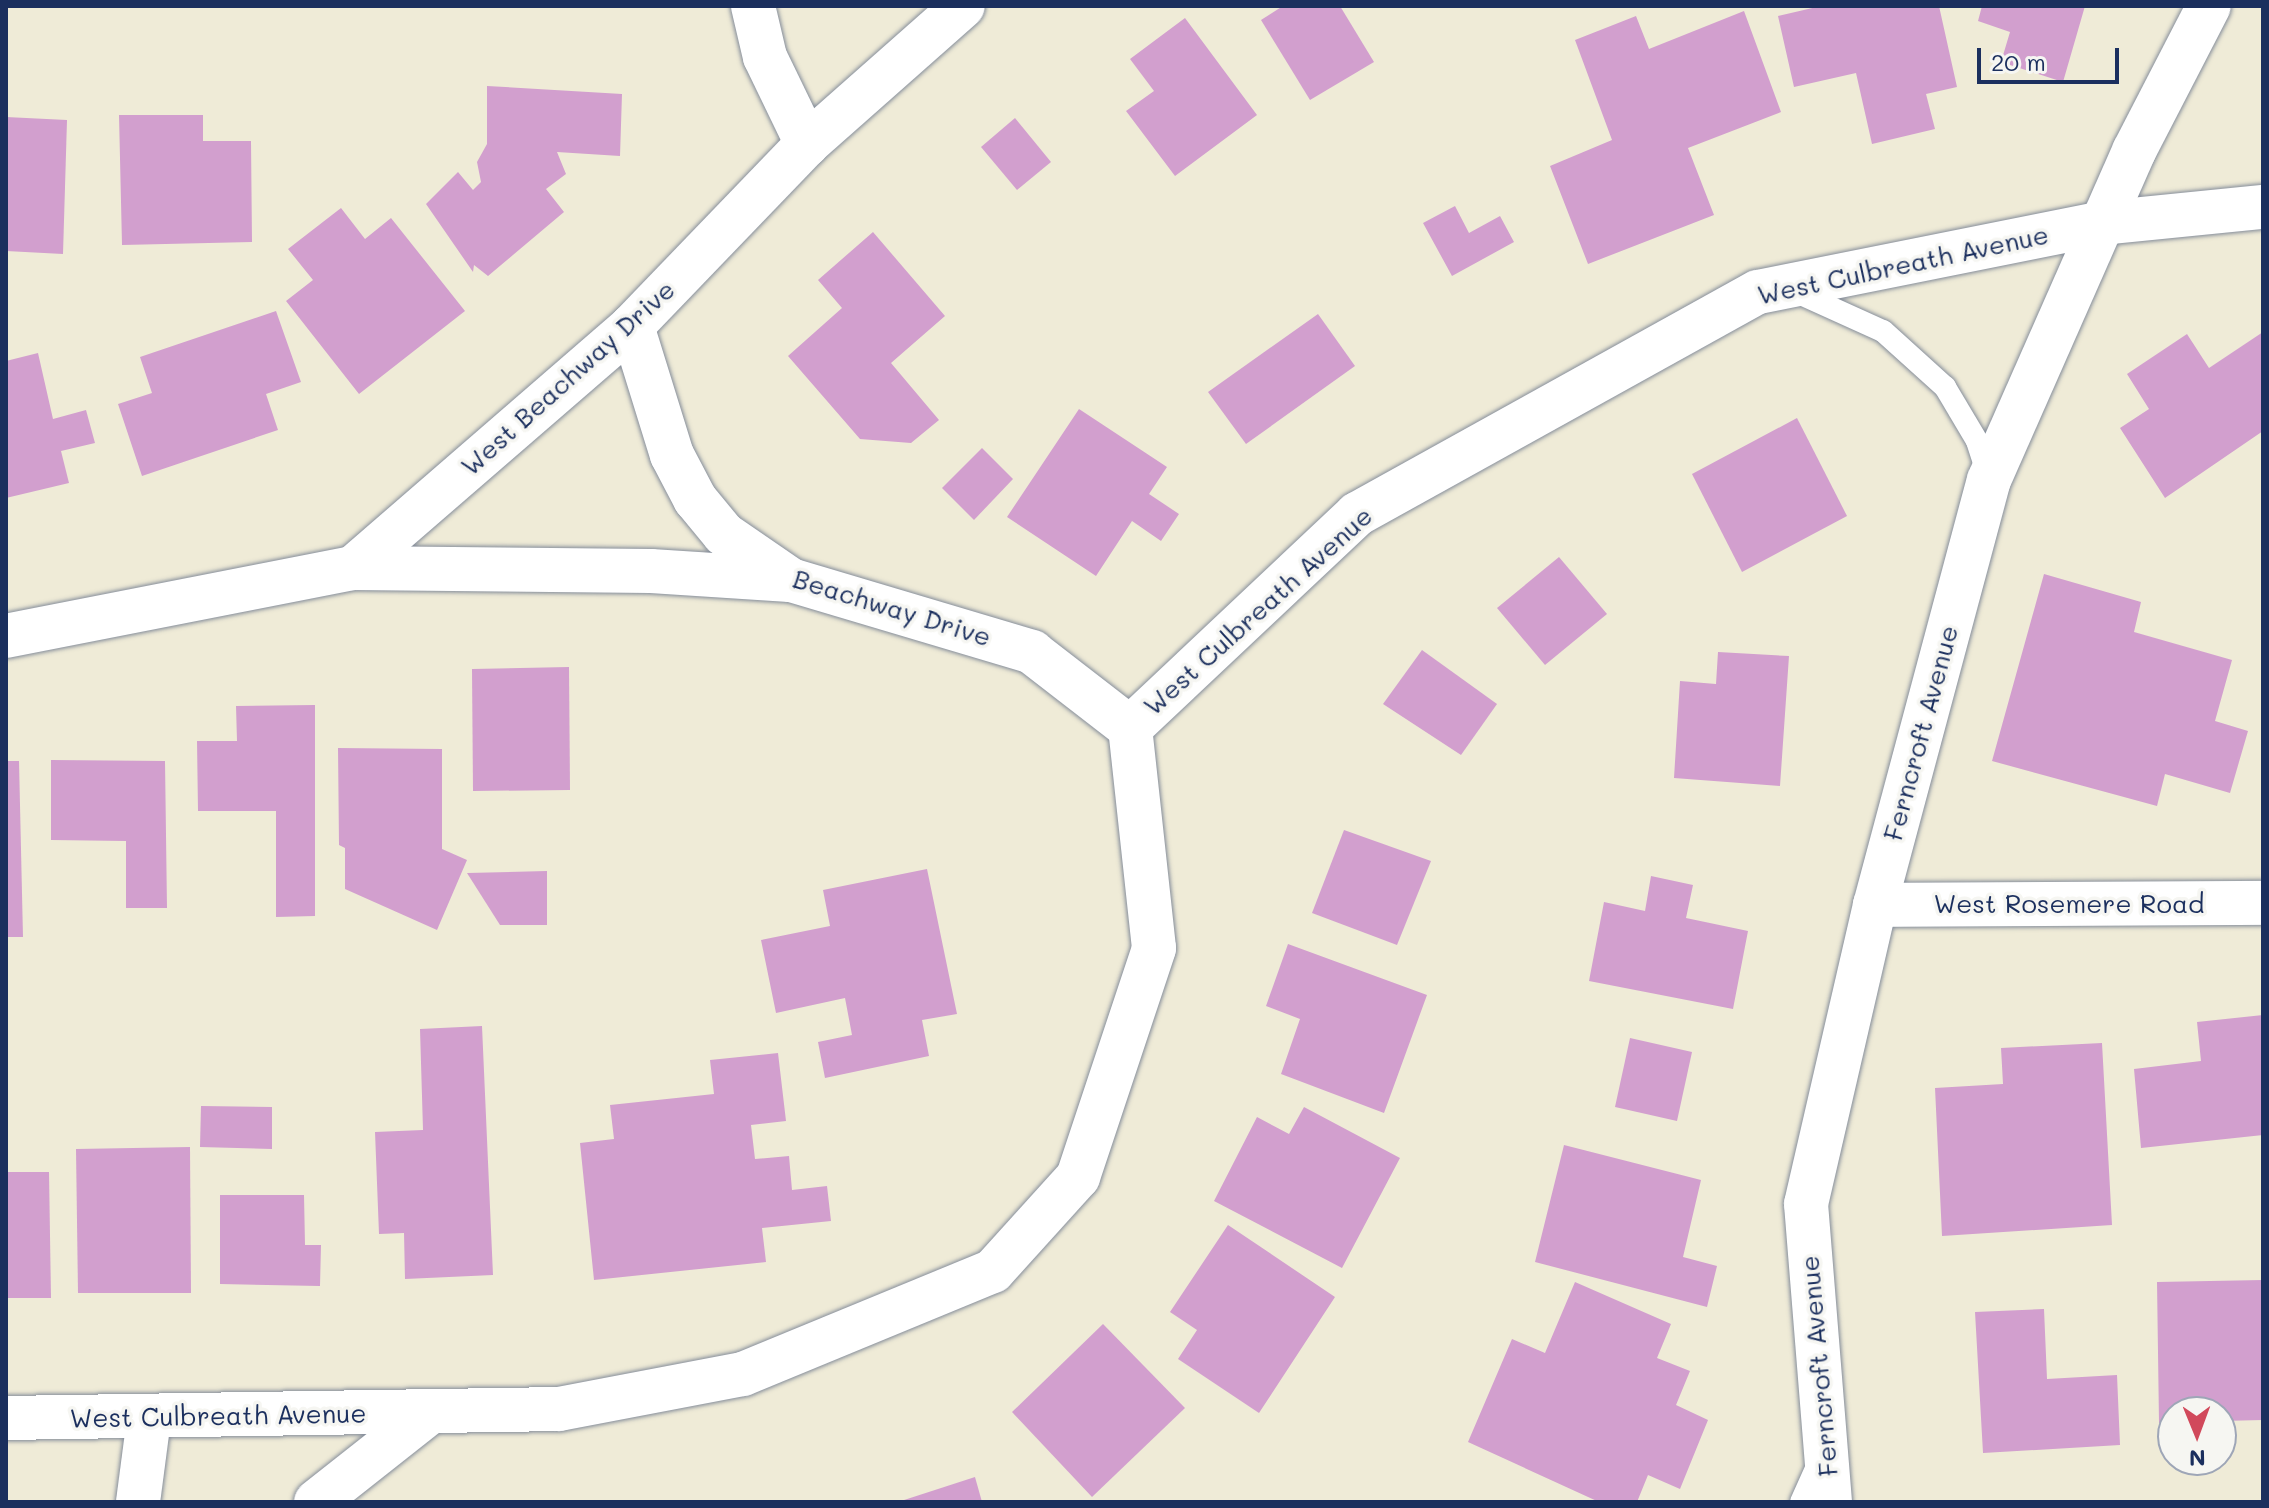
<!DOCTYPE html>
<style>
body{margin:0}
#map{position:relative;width:2269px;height:1508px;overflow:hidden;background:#efebd7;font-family:Mali,sans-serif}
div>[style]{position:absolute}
.building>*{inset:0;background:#d29fce}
.roads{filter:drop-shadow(0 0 2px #858d9a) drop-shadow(0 0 2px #858d9a)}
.service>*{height:22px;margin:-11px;padding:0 11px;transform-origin:11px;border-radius:11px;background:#fff}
.minor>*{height:44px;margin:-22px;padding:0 22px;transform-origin:22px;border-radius:22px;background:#fff}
span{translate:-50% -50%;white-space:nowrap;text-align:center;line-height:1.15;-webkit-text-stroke:7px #f6f6f2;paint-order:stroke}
.street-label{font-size:26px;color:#1b2f5e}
.frame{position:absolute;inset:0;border:8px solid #1b2f5e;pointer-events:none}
.north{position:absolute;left:2157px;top:1396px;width:80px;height:80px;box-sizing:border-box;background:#f6f6f2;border:2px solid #9ea6b7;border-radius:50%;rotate:179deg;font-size:22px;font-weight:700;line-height:32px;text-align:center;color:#1b2f5e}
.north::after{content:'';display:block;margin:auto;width:28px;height:36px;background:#d1495b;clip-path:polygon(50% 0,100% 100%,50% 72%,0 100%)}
.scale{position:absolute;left:1977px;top:48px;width:142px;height:36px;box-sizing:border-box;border:4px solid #1b2f5e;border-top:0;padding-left:10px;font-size:24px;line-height:28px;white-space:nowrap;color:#1b2f5e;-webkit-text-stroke:6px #f6f6f2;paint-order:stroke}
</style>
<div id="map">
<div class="building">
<i style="clip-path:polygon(1283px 6px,1340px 6px,1374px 62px,1310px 100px,1261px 20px)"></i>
<i style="clip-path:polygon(1821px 6px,1939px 6px,1957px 87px,1926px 94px,1935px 129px,1872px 144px,1856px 73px,1794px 87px,1778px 16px)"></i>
<i style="clip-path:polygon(1982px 6px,2085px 6px,2063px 82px,2001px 62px,2010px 32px,1978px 21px)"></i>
<i style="clip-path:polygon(1744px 11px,1781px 112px,1688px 148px,1714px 215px,1588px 264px,1550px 166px,1612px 140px,1575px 40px,1636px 16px,1649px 49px)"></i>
<i style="clip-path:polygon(1185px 18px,1257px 115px,1175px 176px,1126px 111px,1154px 91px,1130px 59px)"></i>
<i style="clip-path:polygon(487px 86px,622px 94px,620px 156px,557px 152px,566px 174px,546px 189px,564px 212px,488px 276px,474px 265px,473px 272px,426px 204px,458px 172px,473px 190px,481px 182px,477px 162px,487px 144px)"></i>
<i style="clip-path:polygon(119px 115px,203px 115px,203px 141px,251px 141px,252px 242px,122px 245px)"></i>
<i style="clip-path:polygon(6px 117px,67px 120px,63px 254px,6px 251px)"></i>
<i style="clip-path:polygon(1015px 118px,1051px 162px,1017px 190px,981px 147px)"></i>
<i style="clip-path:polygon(1455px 206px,1469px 233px,1500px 216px,1514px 242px,1452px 276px,1423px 223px)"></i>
<i style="clip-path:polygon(341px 208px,365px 239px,391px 218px,465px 311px,359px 394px,286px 301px,313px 280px,288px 249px)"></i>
<i style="clip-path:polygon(873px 232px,945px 316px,891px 363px,939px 420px,911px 443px,860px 439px,788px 356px,842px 308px,818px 280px)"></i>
<i style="clip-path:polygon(276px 311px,301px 382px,266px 394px,278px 430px,142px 476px,118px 404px,152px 393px,140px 357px)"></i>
<i style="clip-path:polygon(1318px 314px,1355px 366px,1246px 444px,1208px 392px)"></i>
<i style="clip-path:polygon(2263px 332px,2263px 431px,2165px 498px,2120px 428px,2149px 409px,2127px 374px,2187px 334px,2209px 368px)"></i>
<i style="clip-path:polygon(38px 353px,53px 419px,86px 410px,95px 443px,61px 451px,69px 483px,6px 498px,6px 361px)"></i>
<i style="clip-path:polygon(1079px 409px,1167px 467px,1149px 494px,1179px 514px,1161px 541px,1132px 521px,1096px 576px,1007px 517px)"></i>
<i style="clip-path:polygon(1797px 418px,1847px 516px,1742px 572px,1692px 474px)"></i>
<i style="clip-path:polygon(982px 448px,1013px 479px,974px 520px,942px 488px)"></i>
<i style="clip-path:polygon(1559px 557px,1607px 614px,1545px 665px,1497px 608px)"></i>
<i style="clip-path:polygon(2044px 574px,2141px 602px,2134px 632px,2232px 660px,2215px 721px,2248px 731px,2230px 793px,2165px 774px,2157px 806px,1992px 761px)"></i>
<i style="clip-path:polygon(1422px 650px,1497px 704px,1461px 755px,1383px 704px)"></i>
<i style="clip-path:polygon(1718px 652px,1789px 656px,1780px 786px,1674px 778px,1680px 681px,1716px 684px)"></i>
<i style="clip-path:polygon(569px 667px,570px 790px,473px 791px,472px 669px)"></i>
<i style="clip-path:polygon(315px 705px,315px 916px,276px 917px,276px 811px,198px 811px,197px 741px,237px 741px,236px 706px)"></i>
<i style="clip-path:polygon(338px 748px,442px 749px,442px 849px,467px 860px,437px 930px,345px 889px,345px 848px,339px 845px)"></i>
<i style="clip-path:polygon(51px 760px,165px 761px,167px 908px,126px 908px,126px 841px,51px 840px)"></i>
<i style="clip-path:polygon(6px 761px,19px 761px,23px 937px,6px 937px)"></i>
<i style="clip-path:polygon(1344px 830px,1431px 861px,1397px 945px,1312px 913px)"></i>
<i style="clip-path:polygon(927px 869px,957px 1014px,922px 1020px,929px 1056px,825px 1078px,818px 1042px,852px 1035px,845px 998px,776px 1013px,761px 940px,830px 926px,823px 890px)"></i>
<i style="clip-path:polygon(547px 871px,547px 925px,500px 925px,467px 873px)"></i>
<i style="clip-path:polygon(1651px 876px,1693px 885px,1686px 918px,1748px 931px,1733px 1009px,1589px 981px,1604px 902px,1645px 911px)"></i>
<i style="clip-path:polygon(1288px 944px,1427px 995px,1384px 1113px,1281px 1074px,1300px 1019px,1266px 1006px)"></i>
<i style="clip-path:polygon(2263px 1015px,2263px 1135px,2141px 1148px,2134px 1069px,2201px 1061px,2197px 1022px)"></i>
<i style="clip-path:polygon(482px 1026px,493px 1275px,405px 1279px,404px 1233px,379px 1234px,375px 1132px,423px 1130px,420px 1029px)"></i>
<i style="clip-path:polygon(1630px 1038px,1692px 1052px,1677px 1121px,1615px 1107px)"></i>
<i style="clip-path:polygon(2102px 1043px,2112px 1225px,1942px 1236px,1935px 1088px,2003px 1084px,2001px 1048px)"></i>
<i style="clip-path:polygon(778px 1053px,786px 1121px,751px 1125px,755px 1159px,789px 1156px,792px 1190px,827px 1186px,831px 1221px,762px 1228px,766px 1262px,594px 1280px,580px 1143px,614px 1139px,610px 1105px,714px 1094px,710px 1060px)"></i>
<i style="clip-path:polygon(201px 1106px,272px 1107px,272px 1149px,200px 1147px)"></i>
<i style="clip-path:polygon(1304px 1107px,1400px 1158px,1342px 1268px,1214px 1201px,1257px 1117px,1289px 1134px)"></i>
<i style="clip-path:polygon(1564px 1145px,1701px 1180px,1683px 1257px,1717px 1266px,1707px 1307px,1535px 1262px)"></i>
<i style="clip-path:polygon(190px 1147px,191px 1293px,78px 1293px,76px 1149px)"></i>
<i style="clip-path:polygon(6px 1172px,49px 1172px,51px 1298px,6px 1298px)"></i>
<i style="clip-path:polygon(220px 1195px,304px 1195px,305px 1245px,321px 1245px,320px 1286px,220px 1284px)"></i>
<i style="clip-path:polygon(1228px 1225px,1335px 1297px,1259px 1413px,1178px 1359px,1197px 1330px,1170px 1312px)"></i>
<i style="clip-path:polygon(2263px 1280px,2263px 1420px,2221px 1421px,2221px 1412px,2173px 1412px,2173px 1422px,2159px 1423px,2157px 1282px)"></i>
<i style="clip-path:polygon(1575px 1282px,1671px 1324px,1657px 1358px,1690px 1371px,1676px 1405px,1708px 1420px,1680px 1489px,1648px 1475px,1637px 1502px,1599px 1502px,1468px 1442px,1512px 1339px,1545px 1353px)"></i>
<i style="clip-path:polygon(2044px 1309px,2047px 1379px,2117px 1375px,2120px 1445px,1983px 1453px,1975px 1312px)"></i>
<i style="clip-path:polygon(1103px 1324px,1185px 1408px,1092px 1497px,1012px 1412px)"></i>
<i style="clip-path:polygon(975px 1477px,982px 1502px,901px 1502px,901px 1501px)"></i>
</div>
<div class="roads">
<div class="service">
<i style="left:1792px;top:290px;width:100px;rotate:24.3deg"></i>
<i style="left:1883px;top:331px;width:84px;rotate:42.1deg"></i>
<i style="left:1945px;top:387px;width:63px;rotate:59.3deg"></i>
<i style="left:1977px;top:441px;width:36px;rotate:72deg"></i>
<i style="left:1801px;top:1502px;width:42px;rotate:-65.9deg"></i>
</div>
<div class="minor">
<i style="left:753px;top:6px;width:52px;rotate:76.8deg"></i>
<i style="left:765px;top:57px;width:97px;rotate:64.2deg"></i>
<i style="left:632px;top:326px;width:135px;rotate:72.8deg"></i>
<i style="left:672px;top:455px;width:50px;rotate:62.4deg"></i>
<i style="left:695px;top:499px;width:45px;rotate:50.4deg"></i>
<i style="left:724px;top:534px;width:81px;rotate:34.5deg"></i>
<i style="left:791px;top:580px;width:252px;rotate:16.6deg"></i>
<i style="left:1032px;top:652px;width:124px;rotate:37.8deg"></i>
<i style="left:353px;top:568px;width:298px;rotate:0.6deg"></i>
<i style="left:651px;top:571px;width:139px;rotate:3.7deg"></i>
<i style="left:6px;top:636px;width:354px;rotate:-11.1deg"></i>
<i style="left:353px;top:568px;width:369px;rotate:-40.9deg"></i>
<i style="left:632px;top:326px;width:252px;rotate:-46.1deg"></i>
<i style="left:807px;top:144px;width:208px;rotate:-41.5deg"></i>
<i style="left:1875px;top:905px;width:388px;rotate:-0.3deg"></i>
<i style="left:6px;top:1418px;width:553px;rotate:-0.93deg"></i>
<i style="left:559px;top:1409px;width:187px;rotate:-10.8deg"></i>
<i style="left:743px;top:1374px;width:270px;rotate:-22.4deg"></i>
<i style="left:993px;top:1271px;width:127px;rotate:-47.9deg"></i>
<i style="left:1078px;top:1177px;width:241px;rotate:-71.6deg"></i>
<i style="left:1154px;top:948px;width:221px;rotate:-96.2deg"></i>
<i style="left:1130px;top:728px;width:312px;rotate:-43.3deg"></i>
<i style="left:1357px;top:514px;width:458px;rotate:-29deg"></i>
<i style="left:1758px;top:292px;width:351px;rotate:-11.3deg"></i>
<i style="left:2102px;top:223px;width:162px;rotate:-5.7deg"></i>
<i style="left:138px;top:1502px;width:85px;rotate:-82.5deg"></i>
<i style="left:316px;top:1502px;width:145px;rotate:-38.3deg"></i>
<i style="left:1830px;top:1502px;width:299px;rotate:-94.6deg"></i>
<i style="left:1806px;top:1204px;width:307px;rotate:-77deg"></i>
<i style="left:1875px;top:905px;width:440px;rotate:-75deg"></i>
<i style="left:1989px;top:480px;width:360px;rotate:-66.2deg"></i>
<i style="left:2134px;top:151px;width:163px;rotate:-62.7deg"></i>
</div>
</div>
<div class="street-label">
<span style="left:1903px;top:265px;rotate:-12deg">West Culbreath Avenue</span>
<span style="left:568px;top:378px;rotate:-42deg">West Beachway Drive</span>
<span style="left:892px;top:608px;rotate:17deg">Beachway Drive</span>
<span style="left:1258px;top:611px;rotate:-42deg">West Culbreath Avenue</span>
<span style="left:1921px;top:733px;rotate:-75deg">Ferncroft Avenue</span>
<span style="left:2069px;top:904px">West Rosemere Road</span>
<span style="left:1819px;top:1366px;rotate:-95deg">Ferncroft Avenue</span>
<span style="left:218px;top:1416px;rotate:-1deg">West Culbreath Avenue</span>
</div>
<div class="frame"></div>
<div class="north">N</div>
<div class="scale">20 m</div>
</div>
